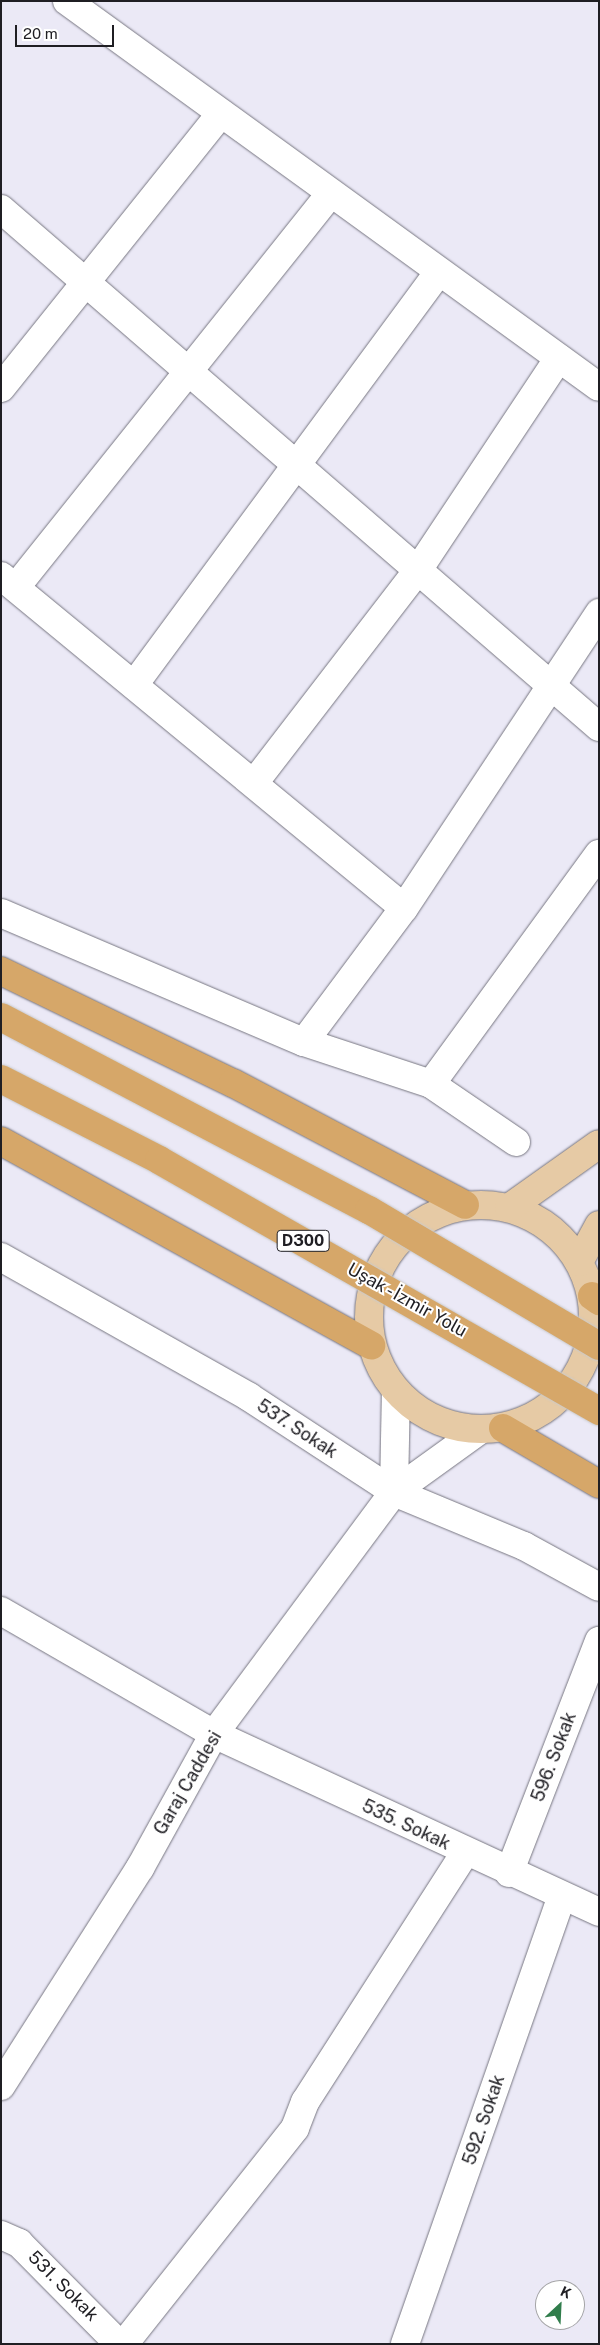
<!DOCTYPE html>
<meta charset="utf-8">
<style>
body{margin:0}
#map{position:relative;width:600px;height:2345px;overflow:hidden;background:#ebe9f6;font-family:"Public Sans",sans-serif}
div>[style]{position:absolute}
.roads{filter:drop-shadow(0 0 1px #777681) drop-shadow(0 0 1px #777681)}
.minor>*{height:28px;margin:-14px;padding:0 14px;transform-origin:14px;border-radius:14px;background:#fff}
.major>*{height:28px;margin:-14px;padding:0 14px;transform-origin:14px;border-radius:14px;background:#e6caa5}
.major>.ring{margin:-14px;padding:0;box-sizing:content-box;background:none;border:28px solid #e6caa5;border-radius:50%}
.highway>*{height:28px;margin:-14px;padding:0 14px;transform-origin:14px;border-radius:14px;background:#d6a769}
.bridges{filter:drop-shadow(0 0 1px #c9c9ca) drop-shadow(0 0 1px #c9c9ca)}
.highway-bridge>*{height:28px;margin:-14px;padding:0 14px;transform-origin:14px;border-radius:14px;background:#d6a769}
span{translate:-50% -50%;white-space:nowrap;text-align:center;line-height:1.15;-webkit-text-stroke:4px #fff;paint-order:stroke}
.shield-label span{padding:1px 4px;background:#fff;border:1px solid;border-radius:4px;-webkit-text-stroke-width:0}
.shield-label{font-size:16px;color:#1f1e23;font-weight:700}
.street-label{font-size:18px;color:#1f1e23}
.frame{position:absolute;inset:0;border:2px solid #1f1e23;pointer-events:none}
.north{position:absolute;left:535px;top:2280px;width:50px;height:50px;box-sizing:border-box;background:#fff;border:1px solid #a5a5a7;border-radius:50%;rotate:25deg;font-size:14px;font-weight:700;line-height:20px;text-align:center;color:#1f1e23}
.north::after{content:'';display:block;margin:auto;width:18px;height:22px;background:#317d4c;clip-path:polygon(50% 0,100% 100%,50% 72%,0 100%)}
.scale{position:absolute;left:15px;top:25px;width:99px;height:22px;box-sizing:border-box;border:2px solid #1f1e23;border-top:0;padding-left:6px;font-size:15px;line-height:18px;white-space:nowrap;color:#1f1e23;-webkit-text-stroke:4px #fff;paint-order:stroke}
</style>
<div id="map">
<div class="roads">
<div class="minor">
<i style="left:67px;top:1px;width:657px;rotate:35.96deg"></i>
<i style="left:1px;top:209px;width:791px;rotate:40.9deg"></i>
<i style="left:1px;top:388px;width:352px;rotate:-51.3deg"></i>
<i style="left:1px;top:576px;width:522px;rotate:39.48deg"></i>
<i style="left:16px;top:587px;width:504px;rotate:-51.36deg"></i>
<i style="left:134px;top:685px;width:512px;rotate:-53.58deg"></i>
<i style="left:254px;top:783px;width:265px;rotate:-52.4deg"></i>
<i style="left:416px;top:573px;width:258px;rotate:-56.4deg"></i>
<i style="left:1px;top:913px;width:329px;rotate:23.1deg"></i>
<i style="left:304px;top:1042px;width:134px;rotate:18.3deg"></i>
<i style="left:304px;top:1042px;width:167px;rotate:-53.3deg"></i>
<i style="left:404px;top:908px;width:354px;rotate:-56.5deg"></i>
<i style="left:516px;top:1142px;width:103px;rotate:-145.7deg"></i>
<i style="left:431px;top:1084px;width:285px;rotate:-53.9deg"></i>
<i style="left:1px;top:1257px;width:285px;rotate:29.4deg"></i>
<i style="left:249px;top:1397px;width:173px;rotate:33.2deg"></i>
<i style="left:394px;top:1492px;width:141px;rotate:22.6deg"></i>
<i style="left:524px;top:1546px;width:85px;rotate:28.7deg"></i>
<i style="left:394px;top:1492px;width:100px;rotate:-88.9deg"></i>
<i style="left:1px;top:1611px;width:246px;rotate:30deg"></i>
<i style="left:214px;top:1734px;width:424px;rotate:24.8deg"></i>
<i style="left:509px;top:1873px;width:249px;rotate:-68.8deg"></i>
<i style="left:1px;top:2086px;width:259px;rotate:-57.5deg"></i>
<i style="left:140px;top:1868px;width:153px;rotate:-61.1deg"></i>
<i style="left:214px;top:1734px;width:302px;rotate:-53.4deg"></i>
<i style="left:394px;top:1492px;width:106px;rotate:-35.8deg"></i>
<i style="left:1px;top:2235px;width:20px;rotate:24deg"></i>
<i style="left:19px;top:2243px;width:142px;rotate:45.3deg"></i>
<i style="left:124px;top:2344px;width:275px;rotate:-51.6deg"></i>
<i style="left:295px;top:2128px;width:28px;rotate:-69deg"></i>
<i style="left:305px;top:2102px;width:296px;rotate:-57.3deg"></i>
<i style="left:405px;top:2344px;width:475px;rotate:-70.7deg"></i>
</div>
<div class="major">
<i class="ring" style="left:369px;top:1205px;width:196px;height:196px"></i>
<i style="left:509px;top:1208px;width:110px;rotate:-35.4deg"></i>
<i style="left:579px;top:1262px;width:42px;rotate:-61.6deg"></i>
</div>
<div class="highway">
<i style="left:1px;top:971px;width:258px;rotate:25.8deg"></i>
<i style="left:233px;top:1083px;width:262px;rotate:27.7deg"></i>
<i style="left:1px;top:1141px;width:423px;rotate:28.9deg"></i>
<i style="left:592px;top:1296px;width:9px;rotate:36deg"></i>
<i style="left:503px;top:1428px;width:111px;rotate:30.3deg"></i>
</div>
</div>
<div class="bridges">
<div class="highway-bridge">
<i style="left:1px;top:1017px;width:416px;rotate:27.7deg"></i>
<i style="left:369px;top:1210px;width:267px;rotate:30.6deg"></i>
<i style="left:1px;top:1079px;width:178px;rotate:27.1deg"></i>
<i style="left:159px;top:1160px;width:507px;rotate:29.7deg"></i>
</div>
</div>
<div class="shield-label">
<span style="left:303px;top:1241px">D300</span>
</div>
<div class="street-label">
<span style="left:407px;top:1300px;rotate:29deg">Uşak - İzmir Yolu</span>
<span style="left:297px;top:1429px;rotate:33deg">537. Sokak</span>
<span style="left:554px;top:1757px;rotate:-69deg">596. Sokak</span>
<span style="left:188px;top:1783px;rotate:-60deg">Garaj Caddesi</span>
<span style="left:406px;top:1825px;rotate:25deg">535. Sokak</span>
<span style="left:484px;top:2120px;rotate:-71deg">592. Sokak</span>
<span style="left:63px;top:2286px;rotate:45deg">531. Sokak</span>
</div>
<div class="frame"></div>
<div class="north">K</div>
<div class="scale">20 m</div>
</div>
